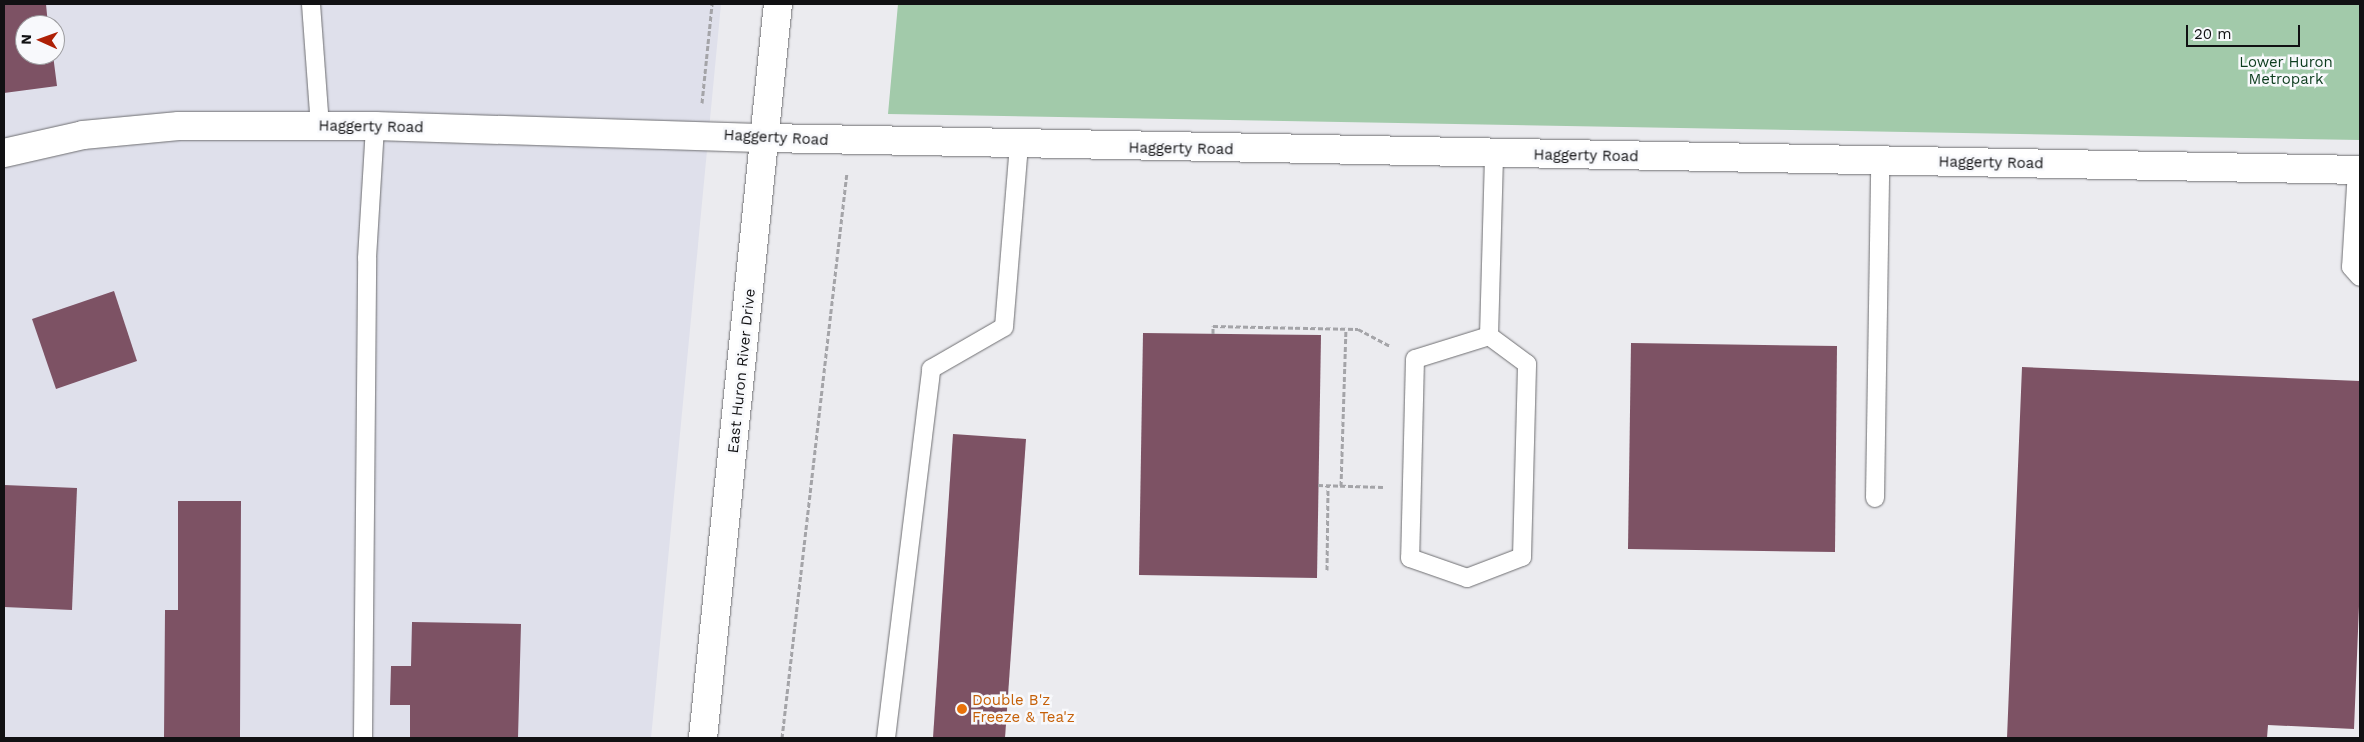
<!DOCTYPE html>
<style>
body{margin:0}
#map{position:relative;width:2364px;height:742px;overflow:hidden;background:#ebebef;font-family:"Work Sans",sans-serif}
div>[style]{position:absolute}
.built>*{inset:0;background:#dfe0eb}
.green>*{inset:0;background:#a2caaa}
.building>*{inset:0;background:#7d5264}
.path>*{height:3px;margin-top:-1.5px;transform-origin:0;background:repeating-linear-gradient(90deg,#a4a4a8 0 5px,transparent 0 7.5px)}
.roads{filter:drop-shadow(0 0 1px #6e6e71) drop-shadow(0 0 1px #6e6e71)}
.lane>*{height:18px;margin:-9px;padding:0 9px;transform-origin:9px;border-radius:9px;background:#fff}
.street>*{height:28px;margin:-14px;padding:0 14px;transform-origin:14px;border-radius:14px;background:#fff}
.secondary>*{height:28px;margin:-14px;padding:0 14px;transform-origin:14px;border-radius:14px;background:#fff}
.dots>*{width:14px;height:14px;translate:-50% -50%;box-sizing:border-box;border:2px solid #f8f9fc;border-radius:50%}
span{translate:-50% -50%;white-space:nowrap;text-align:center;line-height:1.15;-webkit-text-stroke:5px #f8f9fc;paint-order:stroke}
.park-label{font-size:15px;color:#0d3d1e}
.street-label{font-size:15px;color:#111113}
.food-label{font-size:15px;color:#c56008}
.left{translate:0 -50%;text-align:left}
.frame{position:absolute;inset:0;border:5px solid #111113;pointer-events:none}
.north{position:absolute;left:15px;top:15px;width:50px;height:50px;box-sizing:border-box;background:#f8f9fc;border:1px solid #9c9c9f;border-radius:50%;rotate:272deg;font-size:14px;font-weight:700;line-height:20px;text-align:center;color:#111113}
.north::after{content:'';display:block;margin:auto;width:18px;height:22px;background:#ae2006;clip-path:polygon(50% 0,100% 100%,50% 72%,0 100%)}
.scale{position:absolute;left:2186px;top:25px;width:114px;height:22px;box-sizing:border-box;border:2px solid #111113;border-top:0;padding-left:6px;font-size:15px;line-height:18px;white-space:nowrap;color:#111113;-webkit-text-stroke:4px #f8f9fc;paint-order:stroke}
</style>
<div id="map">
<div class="built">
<i style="clip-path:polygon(evenodd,4px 4px,721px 4px,651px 738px,4px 738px,4px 4px,25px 25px,55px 25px,55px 55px,25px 55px,25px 25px)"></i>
</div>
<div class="green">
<i style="clip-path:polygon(898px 4px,2360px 4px,2360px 140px,888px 114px)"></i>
</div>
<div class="building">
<i style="clip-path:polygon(4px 4px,46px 4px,48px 25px,25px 25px,25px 55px,53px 55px,57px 86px,4px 93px)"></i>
<i style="clip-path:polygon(114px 291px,137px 361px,56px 389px,32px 319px)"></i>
<i style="clip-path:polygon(1143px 333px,1321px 335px,1317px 578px,1139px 575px)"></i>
<i style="clip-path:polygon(1631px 343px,1837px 346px,1835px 552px,1628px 549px)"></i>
<i style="clip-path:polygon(2022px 367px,2360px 381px,2360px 582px,2354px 729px,2268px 725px,2267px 738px,2007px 738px)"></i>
<i style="clip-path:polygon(953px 434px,1026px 439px,1005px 738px,933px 738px)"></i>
<i style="clip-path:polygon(4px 485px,77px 488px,72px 610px,4px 607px)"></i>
<i style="clip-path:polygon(178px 501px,241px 501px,240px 738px,164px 738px,165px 610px,178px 610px)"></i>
<i style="clip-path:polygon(412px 622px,521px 624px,518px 738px,410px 738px,410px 705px,390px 705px,391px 666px,411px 666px)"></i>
</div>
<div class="path">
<i style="left:702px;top:103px;width:100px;rotate:-84.2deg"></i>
<i style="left:1213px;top:334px;width:8px;rotate:-90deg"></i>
<i style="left:1213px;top:326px;width:145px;rotate:1.2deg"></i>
<i style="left:1358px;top:329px;width:36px;rotate:28deg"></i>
<i style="left:1318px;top:485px;width:65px;rotate:1.8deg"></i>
<i style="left:1341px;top:486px;width:157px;rotate:-88.2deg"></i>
<i style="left:1327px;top:570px;width:84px;rotate:-89.3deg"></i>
<i style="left:782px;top:738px;width:570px;rotate:-83.45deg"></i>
</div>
<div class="roads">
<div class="lane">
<i style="left:311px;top:4px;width:122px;rotate:85.8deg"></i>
<i style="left:2357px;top:170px;width:97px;rotate:93.5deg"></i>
<i style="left:2351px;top:267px;width:13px;rotate:48deg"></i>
<i style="left:1489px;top:336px;width:77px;rotate:162.7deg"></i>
<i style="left:1415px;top:359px;width:199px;rotate:91.4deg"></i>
<i style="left:1410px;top:558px;width:60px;rotate:19.3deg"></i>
<i style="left:1467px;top:578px;width:59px;rotate:-20.9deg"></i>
<i style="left:1522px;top:557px;width:193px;rotate:-88.5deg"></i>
<i style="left:1527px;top:364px;width:47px;rotate:-143.6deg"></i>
<i style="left:1489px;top:336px;width:181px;rotate:-88.4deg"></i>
<i style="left:1875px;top:498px;width:337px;rotate:-89.1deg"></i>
<i style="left:363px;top:738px;width:480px;rotate:-89.5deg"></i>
<i style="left:367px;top:258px;width:132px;rotate:-86.5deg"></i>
<i style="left:886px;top:738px;width:372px;rotate:-83deg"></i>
<i style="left:931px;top:369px;width:84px;rotate:-29.9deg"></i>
<i style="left:1004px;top:327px;width:182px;rotate:-85.3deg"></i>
</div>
<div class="street">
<i style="left:4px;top:153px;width:81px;rotate:-12.8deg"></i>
<i style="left:83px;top:135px;width:96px;rotate:-5.4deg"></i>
<i style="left:179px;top:126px;width:196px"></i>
<i style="left:375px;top:126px;width:392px;rotate:1.8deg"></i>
</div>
<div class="secondary">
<i style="left:767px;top:138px;width:1593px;rotate:1.15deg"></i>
<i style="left:703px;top:738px;width:738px;rotate:-84.17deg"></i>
</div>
</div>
<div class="dots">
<i style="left:962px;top:709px;background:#e8710a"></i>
</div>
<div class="park-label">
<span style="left:2286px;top:71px">Lower Huron<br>Metropark</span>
</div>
<div class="street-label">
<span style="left:371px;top:127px;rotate:1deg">Haggerty Road</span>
<span style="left:776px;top:138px;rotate:3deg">Haggerty Road</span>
<span style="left:1181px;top:149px;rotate:1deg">Haggerty Road</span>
<span style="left:1586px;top:156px;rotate:1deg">Haggerty Road</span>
<span style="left:1991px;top:163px;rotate:1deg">Haggerty Road</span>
<span style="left:742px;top:371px;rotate:-84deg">East Huron River Drive</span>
</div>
<div class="food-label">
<span class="left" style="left:972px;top:709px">Double B'z<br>Freeze &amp; Tea'z</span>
</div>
<div class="frame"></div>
<div class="north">N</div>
<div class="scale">20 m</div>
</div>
